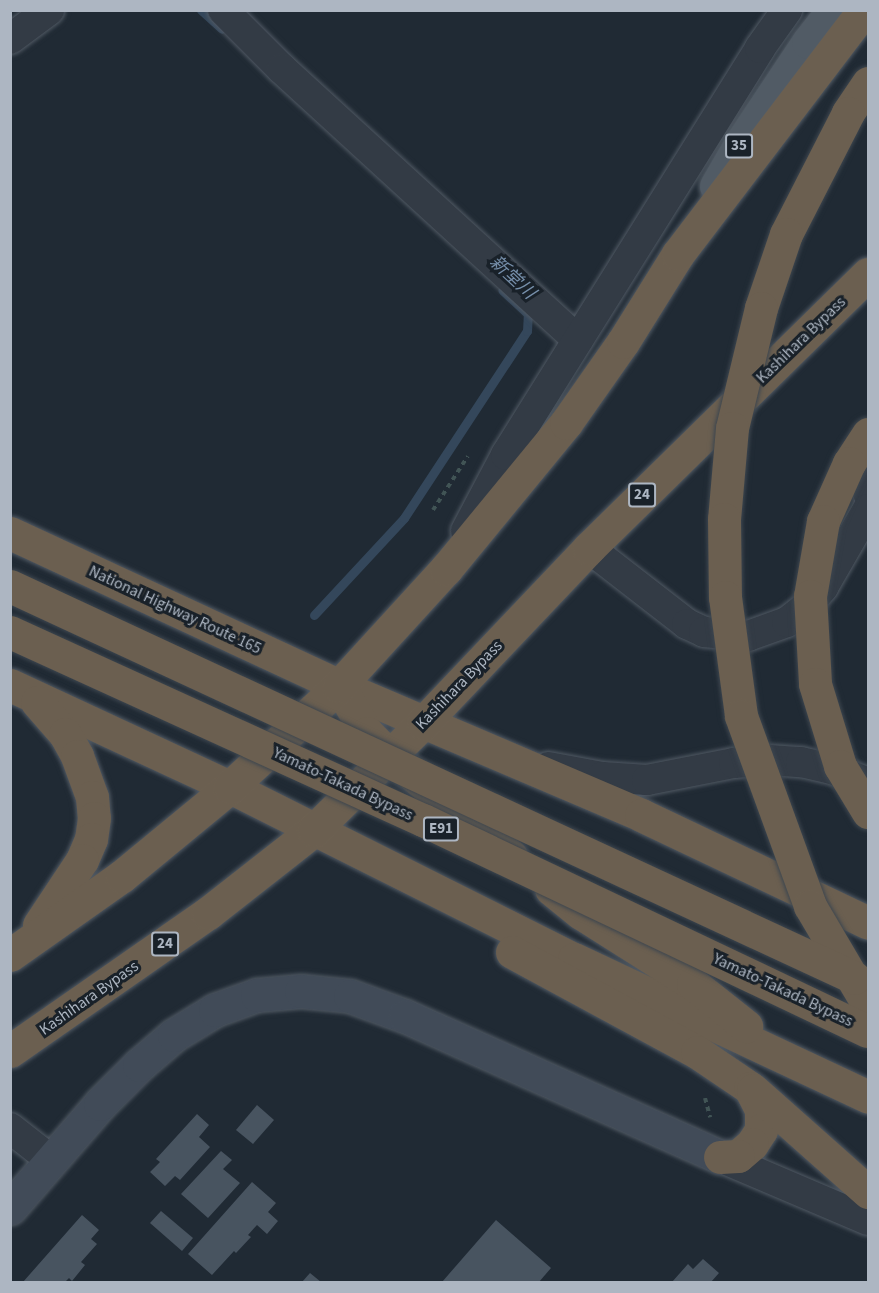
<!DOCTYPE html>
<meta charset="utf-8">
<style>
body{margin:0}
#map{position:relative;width:879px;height:1293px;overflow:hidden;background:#202a34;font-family:"Source Sans 3","Noto Sans JP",sans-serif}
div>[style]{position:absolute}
.stream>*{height:9px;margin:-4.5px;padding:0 4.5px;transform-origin:4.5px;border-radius:4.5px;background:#34475b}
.building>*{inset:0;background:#485460}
.path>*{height:4px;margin-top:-2px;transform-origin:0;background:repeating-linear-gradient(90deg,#415455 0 4.5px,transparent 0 9px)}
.roads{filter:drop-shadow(0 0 2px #505963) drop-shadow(0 0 2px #505963)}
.street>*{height:30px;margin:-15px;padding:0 15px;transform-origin:15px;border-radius:15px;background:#333b45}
.secondary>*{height:33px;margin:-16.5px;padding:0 16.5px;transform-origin:16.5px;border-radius:16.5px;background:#414b58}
.primary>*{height:33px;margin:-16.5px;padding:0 16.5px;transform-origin:16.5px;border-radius:16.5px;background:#515b65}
.highway>*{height:33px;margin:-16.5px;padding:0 16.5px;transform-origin:16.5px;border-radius:16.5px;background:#6b5f50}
.bridges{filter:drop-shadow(0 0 2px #3d464f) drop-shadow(0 0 2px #3d464f)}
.highway-bridge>*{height:33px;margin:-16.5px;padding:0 16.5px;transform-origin:16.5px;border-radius:16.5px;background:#6b5f50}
span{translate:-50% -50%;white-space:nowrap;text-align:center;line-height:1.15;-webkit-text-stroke:6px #192129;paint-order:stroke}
.shield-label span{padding:2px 4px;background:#192129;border:2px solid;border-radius:4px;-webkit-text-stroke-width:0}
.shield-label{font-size:15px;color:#adb6c2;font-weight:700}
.street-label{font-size:16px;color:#adb6c2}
.water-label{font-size:18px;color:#768faa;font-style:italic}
.frame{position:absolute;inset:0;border:12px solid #adb6c2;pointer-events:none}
</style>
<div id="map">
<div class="stream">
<i style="left:201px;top:10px;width:28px;rotate:42deg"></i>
<i style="left:314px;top:615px;width:132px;rotate:-47.1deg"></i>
<i style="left:404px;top:518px;width:224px;rotate:-56.7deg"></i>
<i style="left:527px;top:331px;width:17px;rotate:-87deg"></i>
<i style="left:528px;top:314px;width:35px;rotate:-137deg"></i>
</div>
<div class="building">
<i style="clip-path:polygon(257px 1105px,274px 1120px,253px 1144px,236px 1130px)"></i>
<i style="clip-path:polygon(197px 1114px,209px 1125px,199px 1137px,210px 1147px,180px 1180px,175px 1176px,165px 1186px,150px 1172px,160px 1162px,156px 1159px)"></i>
<i style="clip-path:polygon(221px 1151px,232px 1160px,223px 1169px,240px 1183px,208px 1218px,181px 1194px)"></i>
<i style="clip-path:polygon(252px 1182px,276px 1203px,268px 1212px,278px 1221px,267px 1234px,257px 1225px,248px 1235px,251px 1237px,236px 1253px,234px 1251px,212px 1275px,188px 1254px)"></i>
<i style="clip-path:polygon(161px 1211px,193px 1238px,182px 1251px,150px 1223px)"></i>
<i style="clip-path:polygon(82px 1215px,99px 1230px,91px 1239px,97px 1244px,81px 1262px,85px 1265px,72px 1281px,69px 1278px,65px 1282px,23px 1282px)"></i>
<i style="clip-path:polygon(496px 1220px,551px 1268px,539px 1282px,442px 1282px)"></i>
<i style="clip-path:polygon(703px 1259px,719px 1273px,711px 1282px,672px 1282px,688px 1264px,693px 1269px)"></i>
<i style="clip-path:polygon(310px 1273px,321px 1282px,302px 1282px)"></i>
</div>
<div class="path">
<i style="left:433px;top:510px;width:64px;rotate:-57.1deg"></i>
<i style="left:705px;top:1098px;width:20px;rotate:75deg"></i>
</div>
<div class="roads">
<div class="street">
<i style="left:223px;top:10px;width:83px;rotate:45deg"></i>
<i style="left:282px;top:69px;width:401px;rotate:42.5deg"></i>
<i style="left:10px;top:39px;width:49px;rotate:-36.6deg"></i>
<i style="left:868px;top:476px;width:17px;rotate:90deg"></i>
<i style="left:466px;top:531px;width:86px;rotate:-62.2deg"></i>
<i style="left:506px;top:455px;width:480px;rotate:-58deg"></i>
<i style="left:760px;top:48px;width:47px;rotate:-54.6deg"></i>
<i style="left:589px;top:548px;width:124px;rotate:37.8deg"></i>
<i style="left:687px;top:624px;width:19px;rotate:25deg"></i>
<i style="left:704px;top:632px;width:44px;rotate:5.2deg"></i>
<i style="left:748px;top:636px;width:41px;rotate:-19.7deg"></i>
<i style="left:787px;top:622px;width:23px;rotate:-38deg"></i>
<i style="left:805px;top:608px;width:28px;rotate:-49deg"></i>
<i style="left:823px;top:587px;width:90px;rotate:-60deg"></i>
<i style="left:548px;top:767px;width:55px;rotate:10.5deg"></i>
<i style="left:602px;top:777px;width:45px;rotate:3.8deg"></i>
<i style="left:647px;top:780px;width:89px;rotate:-11.1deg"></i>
<i style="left:734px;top:763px;width:35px;rotate:-5deg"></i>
<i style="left:769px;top:760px;width:32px;rotate:4deg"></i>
<i style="left:801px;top:762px;width:32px;rotate:13deg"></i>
<i style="left:832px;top:769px;width:31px;rotate:21deg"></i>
<i style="left:10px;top:1128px;width:52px;rotate:38deg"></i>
<i style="left:720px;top:1157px;width:161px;rotate:23.1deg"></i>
</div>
<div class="secondary">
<i style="left:10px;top:1208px;width:138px;rotate:-49.1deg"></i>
<i style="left:100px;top:1104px;width:55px;rotate:-45deg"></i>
<i style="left:139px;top:1065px;width:46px;rotate:-40.6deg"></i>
<i style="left:174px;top:1035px;width:48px;rotate:-31.4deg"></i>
<i style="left:215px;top:1010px;width:45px;rotate:-19.7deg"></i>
<i style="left:257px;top:995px;width:44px;rotate:-5.2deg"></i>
<i style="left:301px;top:991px;width:49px;rotate:5.8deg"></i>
<i style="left:350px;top:996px;width:59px;rotate:20deg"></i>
<i style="left:405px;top:1016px;width:345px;rotate:24.1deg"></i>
</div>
<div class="primary">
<i style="left:716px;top:186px;width:48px;rotate:-60.3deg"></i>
<i style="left:740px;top:144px;width:123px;rotate:-56.3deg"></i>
<i style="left:808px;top:42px;width:41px;rotate:-52deg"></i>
</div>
<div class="highway">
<i style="left:10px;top:533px;width:363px;rotate:24.9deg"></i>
<i style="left:339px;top:686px;width:328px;rotate:23.1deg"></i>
<i style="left:641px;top:815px;width:251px;rotate:25.4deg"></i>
<i style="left:10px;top:685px;width:242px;rotate:24.9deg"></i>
<i style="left:230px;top:787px;width:385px;rotate:26.6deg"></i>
<i style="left:574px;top:959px;width:325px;rotate:25.1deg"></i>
<i style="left:339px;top:686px;width:55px;rotate:59.2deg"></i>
<i style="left:367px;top:733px;width:33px;rotate:45deg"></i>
<i style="left:390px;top:756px;width:157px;rotate:39.6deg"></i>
<i style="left:37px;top:702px;width:43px;rotate:48.8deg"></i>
<i style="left:65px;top:734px;width:25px;rotate:61deg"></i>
<i style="left:77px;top:756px;width:44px;rotate:69.9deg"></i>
<i style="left:92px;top:797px;width:21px;rotate:85deg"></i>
<i style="left:94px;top:818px;width:21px;rotate:98deg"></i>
<i style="left:91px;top:839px;width:23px;rotate:113deg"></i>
<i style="left:82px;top:860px;width:78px;rotate:123.5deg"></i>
<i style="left:551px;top:889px;width:38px;rotate:39deg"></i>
<i style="left:581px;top:913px;width:133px;rotate:32.4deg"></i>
<i style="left:693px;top:984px;width:68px;rotate:38.4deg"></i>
<i style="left:512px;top:952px;width:210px;rotate:28.4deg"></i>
<i style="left:697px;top:1052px;width:64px;rotate:34.2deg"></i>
<i style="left:750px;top:1088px;width:25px;rotate:63deg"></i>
<i style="left:761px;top:1110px;width:20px;rotate:90deg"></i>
<i style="left:761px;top:1130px;width:17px;rotate:123deg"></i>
<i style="left:752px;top:1144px;width:18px;rotate:139deg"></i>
<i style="left:738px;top:1156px;width:18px;rotate:177deg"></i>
<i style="left:10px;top:955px;width:137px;rotate:-35.2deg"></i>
<i style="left:122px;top:876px;width:140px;rotate:-39.5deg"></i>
<i style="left:230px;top:787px;width:149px;rotate:-42.8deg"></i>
<i style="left:339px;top:686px;width:159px;rotate:-47.6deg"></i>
<i style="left:446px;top:569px;width:189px;rotate:-50.6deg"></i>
<i style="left:566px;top:423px;width:99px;rotate:-54.9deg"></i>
<i style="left:623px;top:342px;width:104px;rotate:-58deg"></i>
<i style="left:678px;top:254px;width:307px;rotate:-52.7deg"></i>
<i style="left:10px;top:1051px;width:241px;rotate:-34.9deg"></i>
<i style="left:208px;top:913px;width:135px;rotate:-38.1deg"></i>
<i style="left:314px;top:830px;width:153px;rotate:-44.5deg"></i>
<i style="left:423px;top:723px;width:241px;rotate:-46.5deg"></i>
<i style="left:589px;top:548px;width:391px;rotate:-44.5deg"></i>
<i style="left:753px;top:1090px;width:154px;rotate:41.6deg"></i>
</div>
</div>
<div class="bridges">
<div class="highway-bridge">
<i style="left:868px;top:83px;width:36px;rotate:124deg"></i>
<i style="left:848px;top:113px;width:136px;rotate:117.1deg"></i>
<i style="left:786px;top:234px;width:78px;rotate:108.7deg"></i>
<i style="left:761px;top:308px;width:123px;rotate:103.6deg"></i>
<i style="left:732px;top:428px;width:91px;rotate:95deg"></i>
<i style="left:724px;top:519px;width:78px;rotate:89.3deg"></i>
<i style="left:725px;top:597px;width:120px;rotate:82.3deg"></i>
<i style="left:741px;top:716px;width:202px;rotate:70deg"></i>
<i style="left:810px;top:906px;width:115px;rotate:59.6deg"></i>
<i style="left:868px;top:434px;width:35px;rotate:123deg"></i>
<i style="left:849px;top:463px;width:64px;rotate:114.1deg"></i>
<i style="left:823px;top:521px;width:76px;rotate:99.8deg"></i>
<i style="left:810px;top:596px;width:88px;rotate:86.7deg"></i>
<i style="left:815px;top:684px;width:86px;rotate:73deg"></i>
<i style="left:840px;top:766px;width:54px;rotate:58.7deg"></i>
<i style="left:10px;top:586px;width:931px;rotate:24.89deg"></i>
<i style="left:10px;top:632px;width:454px;rotate:24.5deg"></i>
<i style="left:423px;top:820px;width:492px;rotate:25.4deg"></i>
</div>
</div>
<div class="shield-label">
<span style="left:739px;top:146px">35</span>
<span style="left:642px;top:495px">24</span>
<span style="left:441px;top:829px">E91</span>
<span style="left:165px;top:944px">24</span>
</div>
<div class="street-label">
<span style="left:801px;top:340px;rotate:-44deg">Kashihara Bypass</span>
<span style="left:175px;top:610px;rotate:25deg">National Highway Route 165</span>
<span style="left:459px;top:685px;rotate:-46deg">Kashihara Bypass</span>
<span style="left:343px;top:784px;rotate:25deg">Yamato-Takada Bypass</span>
<span style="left:783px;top:990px;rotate:25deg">Yamato-Takada Bypass</span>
<span style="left:89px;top:998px;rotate:-35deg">Kashihara Bypass</span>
</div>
<div class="water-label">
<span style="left:512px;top:278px;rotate:43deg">新堂川</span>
</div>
<div class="frame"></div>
</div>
